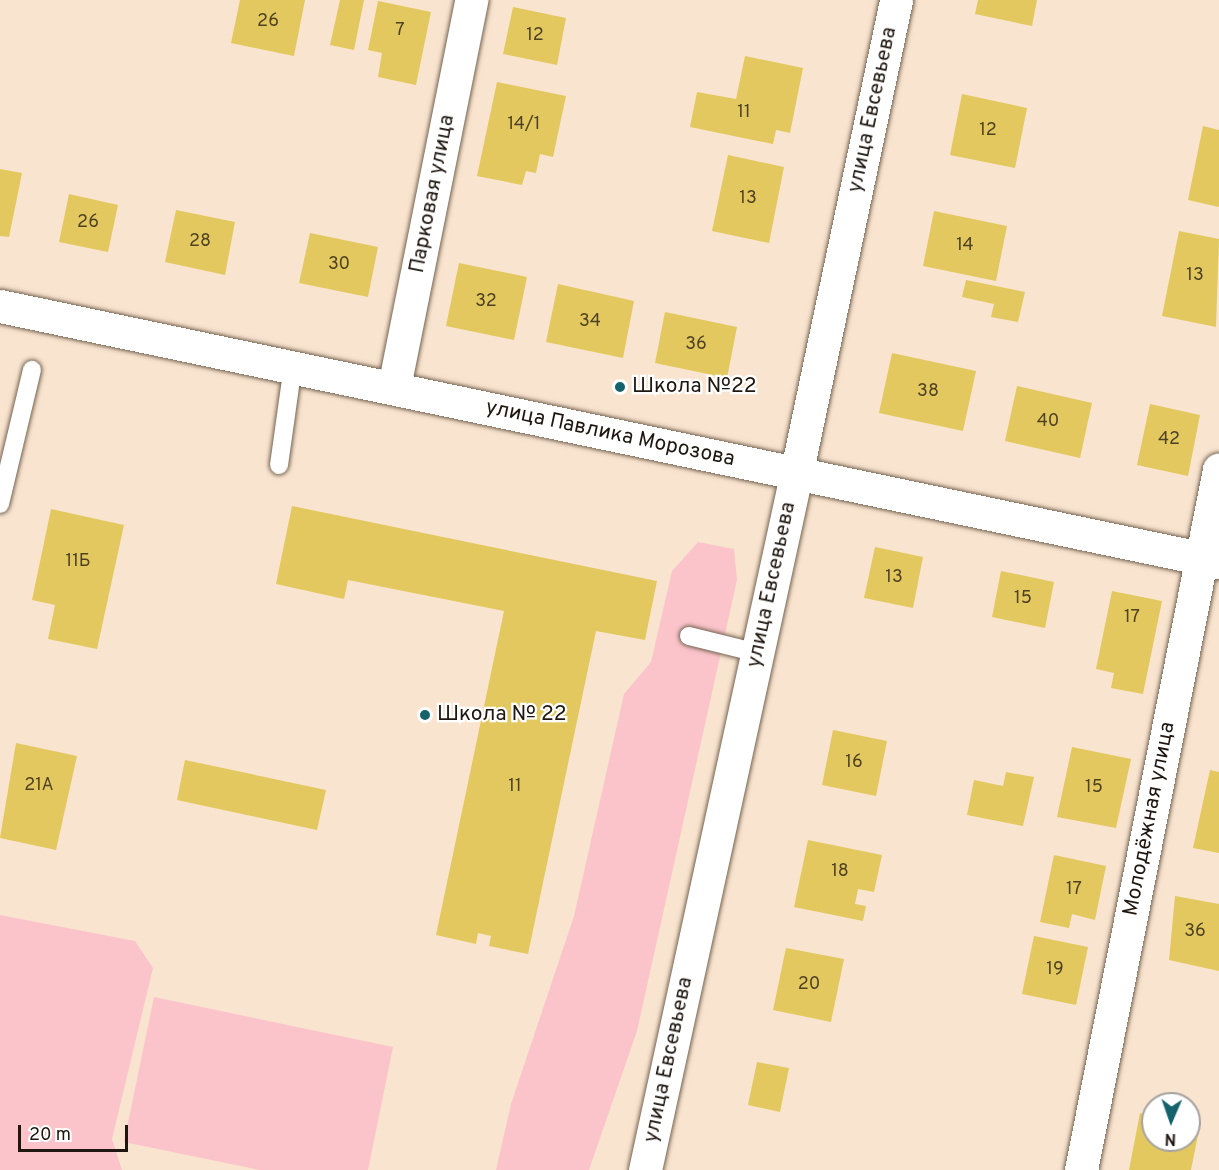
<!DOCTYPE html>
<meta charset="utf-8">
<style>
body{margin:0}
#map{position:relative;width:1219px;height:1170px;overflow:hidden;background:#f9e4cf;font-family:Overpass,sans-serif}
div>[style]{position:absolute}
.green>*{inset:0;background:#fbc4cb}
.building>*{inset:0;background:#e3c85f}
.roads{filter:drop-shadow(0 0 2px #756351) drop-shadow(0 0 2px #756351)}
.lane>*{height:18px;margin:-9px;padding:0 9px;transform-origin:9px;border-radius:9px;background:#fff}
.street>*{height:33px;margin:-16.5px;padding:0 16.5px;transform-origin:16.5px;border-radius:16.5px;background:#fff}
.secondary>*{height:33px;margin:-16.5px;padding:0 16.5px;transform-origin:16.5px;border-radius:16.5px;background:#fff}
.dots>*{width:16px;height:16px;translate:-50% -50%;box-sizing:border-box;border:3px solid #fff;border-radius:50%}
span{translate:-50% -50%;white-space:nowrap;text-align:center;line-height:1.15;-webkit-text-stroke:4.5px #fff;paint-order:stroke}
.number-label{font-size:18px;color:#4f4223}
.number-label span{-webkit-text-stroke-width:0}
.street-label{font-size:21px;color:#1e160f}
.poi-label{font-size:21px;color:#1e160f}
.left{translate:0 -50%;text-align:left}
.north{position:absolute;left:1141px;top:1092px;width:60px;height:60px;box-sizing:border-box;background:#fff;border:2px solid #a5a29f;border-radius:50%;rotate:182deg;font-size:16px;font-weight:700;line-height:24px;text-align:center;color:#1e160f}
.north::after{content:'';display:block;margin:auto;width:21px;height:27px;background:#15626c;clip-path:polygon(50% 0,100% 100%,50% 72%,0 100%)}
.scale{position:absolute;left:18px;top:1125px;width:110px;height:27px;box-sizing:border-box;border:3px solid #1e160f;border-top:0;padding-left:8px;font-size:18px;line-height:21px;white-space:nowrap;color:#1e160f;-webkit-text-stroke:4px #fff;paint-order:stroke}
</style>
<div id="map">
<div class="green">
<i style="clip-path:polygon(698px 542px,734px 549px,737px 580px,637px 1031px,589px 1170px,496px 1170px,511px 1104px,574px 916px,624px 694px,651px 662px,672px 571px)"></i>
<i style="clip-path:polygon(0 915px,135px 941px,153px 968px,112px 1139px,122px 1170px,0 1170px)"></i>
<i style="clip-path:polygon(154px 997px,393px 1047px,368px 1170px,260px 1170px,124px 1142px)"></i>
</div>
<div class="building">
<i style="clip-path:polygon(240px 0,305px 0,294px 56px,231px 43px)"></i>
<i style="clip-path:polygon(340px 0,364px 0,354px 50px,330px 45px)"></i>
<i style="clip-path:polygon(978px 0,1037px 0,1032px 26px,975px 14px)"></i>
<i style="clip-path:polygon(378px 1px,431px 12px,416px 85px,378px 77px,382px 53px,368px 50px)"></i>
<i style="clip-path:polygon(513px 7px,566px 18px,557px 65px,503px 54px)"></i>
<i style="clip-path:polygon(745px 56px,803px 68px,790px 133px,776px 130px,773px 144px,690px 127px,697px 92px,736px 99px)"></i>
<i style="clip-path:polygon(497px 82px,566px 96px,553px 157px,540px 154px,536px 173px,526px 171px,522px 185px,477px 176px)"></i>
<i style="clip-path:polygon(962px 94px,1027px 108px,1015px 168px,950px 155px)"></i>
<i style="clip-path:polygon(1203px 126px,1219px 130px,1219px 207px,1188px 200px)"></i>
<i style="clip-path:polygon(728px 155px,784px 167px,769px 243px,712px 231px)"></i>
<i style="clip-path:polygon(0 169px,22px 173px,9px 237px,0 236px)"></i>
<i style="clip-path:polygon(69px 194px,118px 205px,108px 252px,59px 242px)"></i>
<i style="clip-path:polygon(176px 210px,235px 222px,225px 275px,165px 262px)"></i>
<i style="clip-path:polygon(934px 211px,1007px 226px,996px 281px,923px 266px)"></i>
<i style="clip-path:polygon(1179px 231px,1219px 239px,1216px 327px,1162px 316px)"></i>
<i style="clip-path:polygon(310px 233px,378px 247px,368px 297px,299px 283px)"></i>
<i style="clip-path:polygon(459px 263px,527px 277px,514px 340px,446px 326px)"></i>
<i style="clip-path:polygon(966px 280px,1025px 292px,1018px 322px,991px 317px,994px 304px,962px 297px)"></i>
<i style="clip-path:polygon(558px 284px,634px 301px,623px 358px,546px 342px)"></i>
<i style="clip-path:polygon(665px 312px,737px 327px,727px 378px,655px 363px)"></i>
<i style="clip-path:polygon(892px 353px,976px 371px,963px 431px,879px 413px)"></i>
<i style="clip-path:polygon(1017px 386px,1092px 403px,1080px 458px,1005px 441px)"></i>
<i style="clip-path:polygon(1150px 404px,1200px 415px,1188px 476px,1137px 465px)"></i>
<i style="clip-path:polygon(292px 506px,657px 581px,645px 640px,596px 631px,528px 954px,489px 946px,491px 936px,478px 933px,476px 944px,436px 935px,504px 611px,348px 580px,344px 599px,276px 584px)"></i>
<i style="clip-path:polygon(51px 509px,124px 525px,97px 649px,48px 639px,55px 605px,32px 600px)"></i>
<i style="clip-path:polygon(875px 547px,923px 557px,913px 608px,864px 598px)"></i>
<i style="clip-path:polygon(1001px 571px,1054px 582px,1045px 628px,992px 617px)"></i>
<i style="clip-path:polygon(1112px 591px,1162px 601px,1143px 694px,1111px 688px,1114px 673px,1096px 669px)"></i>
<i style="clip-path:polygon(833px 730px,887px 741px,876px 796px,822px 785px)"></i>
<i style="clip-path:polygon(16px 743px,77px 756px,56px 850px,0 838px)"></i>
<i style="clip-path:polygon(1072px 747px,1131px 759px,1116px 828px,1057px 817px)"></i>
<i style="clip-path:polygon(185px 760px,326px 790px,317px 830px,177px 800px)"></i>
<i style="clip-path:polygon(1210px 770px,1219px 772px,1219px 853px,1193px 848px)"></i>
<i style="clip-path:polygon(1006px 772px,1034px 777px,1023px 826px,967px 815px,974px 780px,1003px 786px)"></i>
<i style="clip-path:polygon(808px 840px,882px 855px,874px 892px,858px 889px,855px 904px,866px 906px,863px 921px,794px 907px)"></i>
<i style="clip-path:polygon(1054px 855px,1106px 866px,1095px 920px,1072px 914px,1069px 928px,1040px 922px)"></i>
<i style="clip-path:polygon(1175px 896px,1219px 904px,1219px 971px,1169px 960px)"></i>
<i style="clip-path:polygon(1034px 936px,1088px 947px,1076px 1005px,1022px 994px)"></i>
<i style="clip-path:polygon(786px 948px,844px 959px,831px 1022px,773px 1010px)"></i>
<i style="clip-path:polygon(757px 1062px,789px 1068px,780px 1112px,748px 1105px)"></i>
<i style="clip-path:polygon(1140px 1113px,1153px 1116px,1153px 1140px,1189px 1140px,1189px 1123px,1200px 1125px,1191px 1170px,1129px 1170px)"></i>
</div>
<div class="roads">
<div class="lane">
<i style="left:279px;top:465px;width:100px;rotate:-82deg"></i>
<i style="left:0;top:504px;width:138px;rotate:-76.6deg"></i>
<i style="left:689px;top:636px;width:71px;rotate:13.8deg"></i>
</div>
<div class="street">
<i style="left:394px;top:387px;width:395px;rotate:-78.7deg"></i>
<i style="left:645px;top:1170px;width:711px;rotate:-77.74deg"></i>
<i style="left:1081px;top:1170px;width:714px;rotate:-78.86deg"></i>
</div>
<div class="secondary">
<i style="left:0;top:306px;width:1246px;rotate:11.86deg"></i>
<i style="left:796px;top:475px;width:485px;rotate:-78.1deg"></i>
</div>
</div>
<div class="dots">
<i style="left:620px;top:387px;background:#15626c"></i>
<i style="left:425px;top:715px;background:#15626c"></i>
</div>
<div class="number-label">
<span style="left:268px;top:22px">26</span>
<span style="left:400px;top:31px">7</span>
<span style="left:535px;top:36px">12</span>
<span style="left:744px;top:113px">11</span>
<span style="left:524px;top:125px">14/1</span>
<span style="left:988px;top:131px">12</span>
<span style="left:748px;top:199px">13</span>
<span style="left:88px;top:223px">26</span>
<span style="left:200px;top:242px">28</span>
<span style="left:965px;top:246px">14</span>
<span style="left:339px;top:265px">30</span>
<span style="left:1195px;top:276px">13</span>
<span style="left:486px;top:302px">32</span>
<span style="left:590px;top:322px">34</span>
<span style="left:696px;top:345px">36</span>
<span style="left:928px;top:392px">38</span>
<span style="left:1048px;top:422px">40</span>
<span style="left:1169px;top:440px">42</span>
<span style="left:78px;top:562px">11Б</span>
<span style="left:894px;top:578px">13</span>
<span style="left:1023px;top:599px">15</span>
<span style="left:1132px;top:618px">17</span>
<span style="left:854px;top:763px">16</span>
<span style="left:39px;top:786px">21А</span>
<span style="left:515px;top:787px">11</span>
<span style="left:1094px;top:788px">15</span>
<span style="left:840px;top:872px">18</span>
<span style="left:1074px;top:890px">17</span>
<span style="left:1195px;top:932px">36</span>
<span style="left:1055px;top:970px">19</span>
<span style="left:809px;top:985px">20</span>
</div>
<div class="street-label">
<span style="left:873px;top:110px;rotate:-78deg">улица Евсевьева</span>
<span style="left:433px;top:194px;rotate:-79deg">Парковая улица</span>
<span style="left:610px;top:434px;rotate:12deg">улица Павлика Морозова</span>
<span style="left:772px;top:585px;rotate:-78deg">улица Евсевьева</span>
<span style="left:1150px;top:819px;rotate:-79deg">Молодёжная улица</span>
<span style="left:669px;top:1060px;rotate:-78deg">улица Евсевьева</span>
</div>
<div class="poi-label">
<span class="left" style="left:632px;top:387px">Школа №22</span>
<span class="left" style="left:437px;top:715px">Школа № 22</span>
</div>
<div class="north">N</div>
<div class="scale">20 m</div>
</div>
